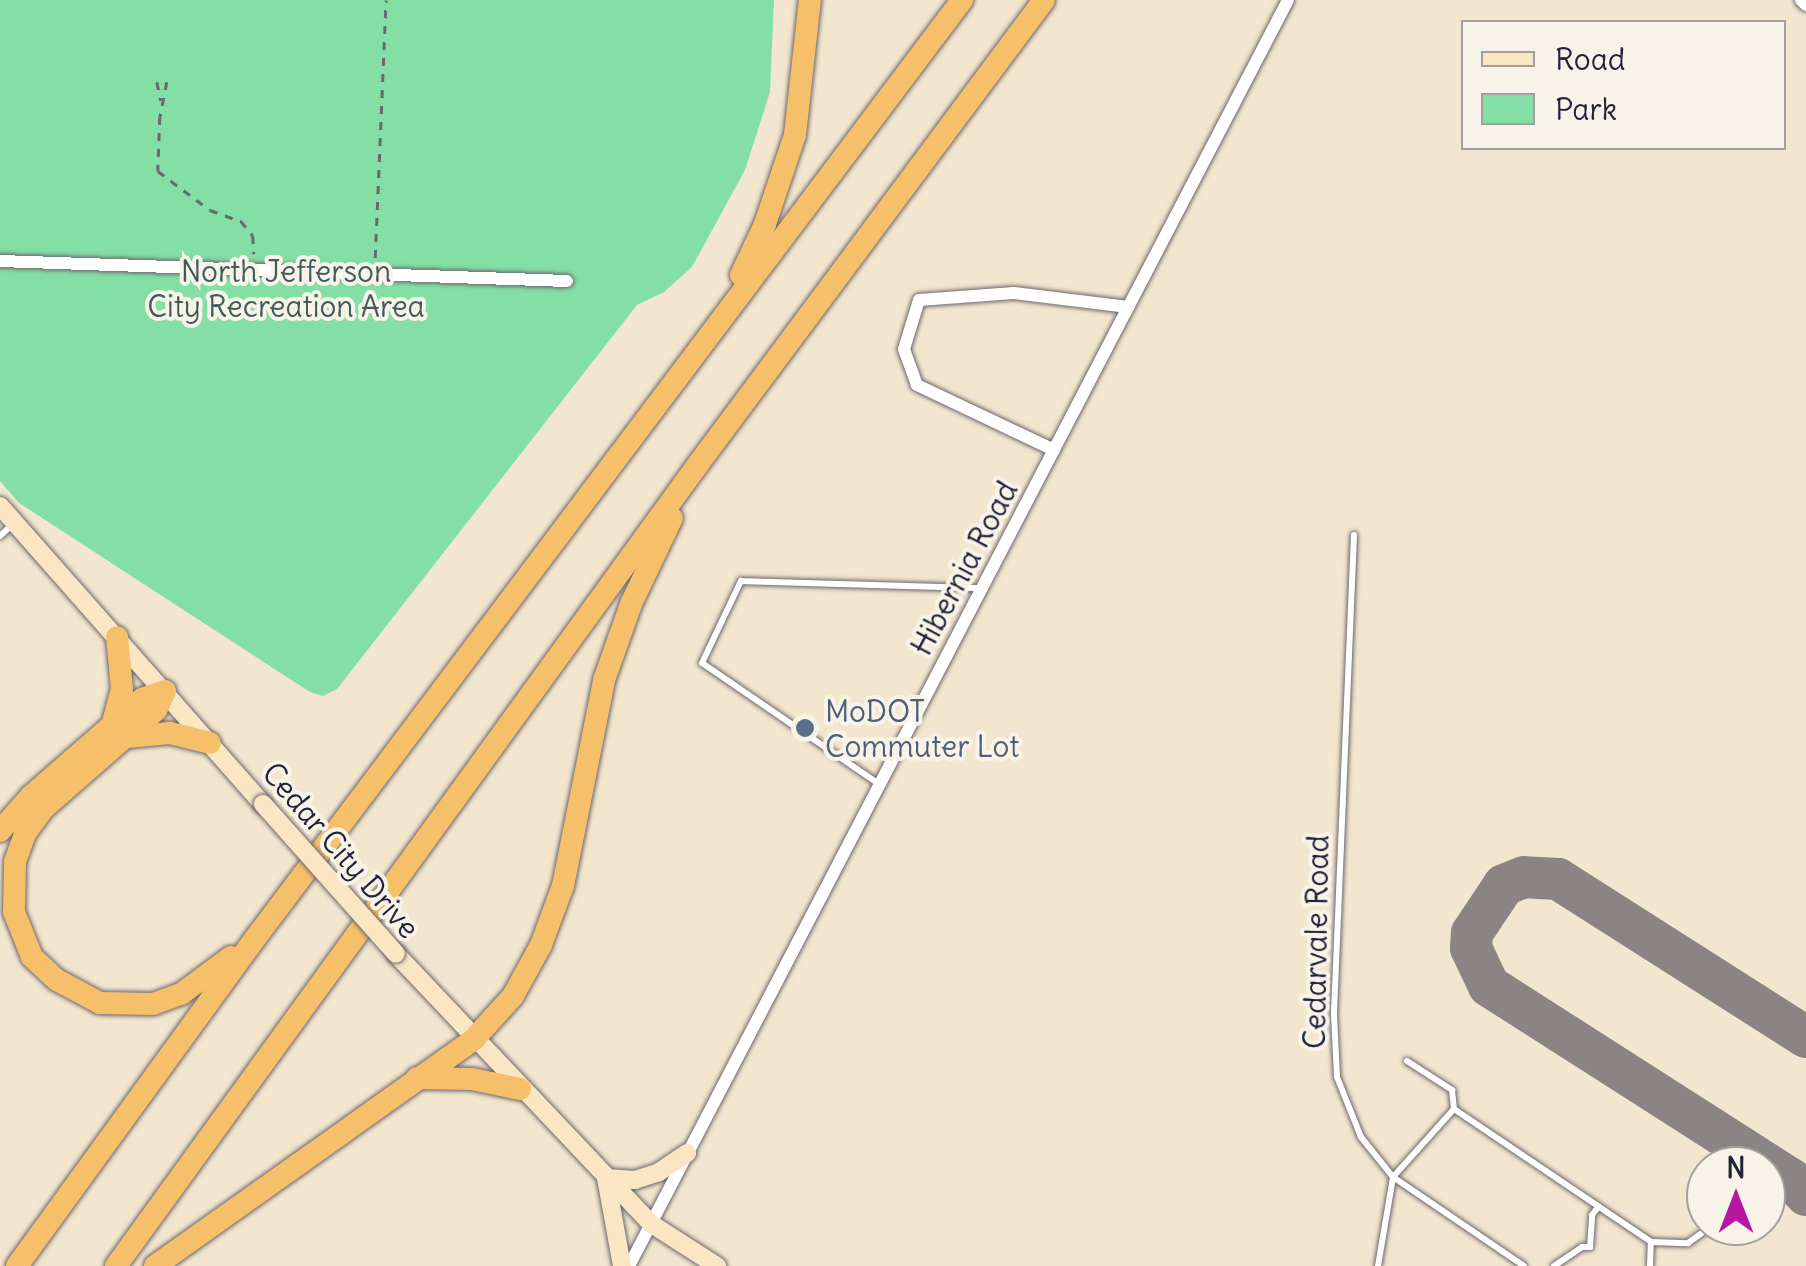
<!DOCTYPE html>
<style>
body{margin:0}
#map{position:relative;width:1806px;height:1266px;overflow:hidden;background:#f3e6ce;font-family:Delius,sans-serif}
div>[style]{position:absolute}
.green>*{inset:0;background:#84dfa5}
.taxiway>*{height:42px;margin:-21px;padding:0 21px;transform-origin:21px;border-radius:21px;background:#8a8484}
.path>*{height:2.5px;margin-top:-1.25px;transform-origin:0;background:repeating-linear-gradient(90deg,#6b676e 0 8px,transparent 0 16px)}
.roads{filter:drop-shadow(0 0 2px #6b676e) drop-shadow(0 0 2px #6b676e)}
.lane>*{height:6px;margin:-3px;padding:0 3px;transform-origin:3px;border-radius:3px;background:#fff}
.street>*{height:12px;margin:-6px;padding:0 6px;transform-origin:6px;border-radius:6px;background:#fff}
.secondary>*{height:18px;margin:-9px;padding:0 9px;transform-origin:9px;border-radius:9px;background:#fbe6c4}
.highway>*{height:22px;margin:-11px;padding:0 11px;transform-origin:11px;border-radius:11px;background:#f6c06b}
.bridges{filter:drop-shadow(0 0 2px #6b676e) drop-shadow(0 0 2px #6b676e)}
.secondary-bridge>*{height:18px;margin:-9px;padding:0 9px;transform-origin:9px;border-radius:9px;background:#fbe6c4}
.dots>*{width:28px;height:28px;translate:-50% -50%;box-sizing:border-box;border:5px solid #f7f3e8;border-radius:50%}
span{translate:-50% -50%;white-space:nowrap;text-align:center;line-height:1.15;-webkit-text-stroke:8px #f7f3e8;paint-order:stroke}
.park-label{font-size:30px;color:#3f5b5b}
.street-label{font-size:30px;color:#22223b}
.service-label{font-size:30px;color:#4e5e75}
.left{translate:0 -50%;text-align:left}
.legend{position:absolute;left:1461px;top:20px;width:325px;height:130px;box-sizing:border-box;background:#f7f3e8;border:2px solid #a29fa3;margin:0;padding:12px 18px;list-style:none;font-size:30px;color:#22223b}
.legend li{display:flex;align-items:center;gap:20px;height:50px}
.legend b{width:50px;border:2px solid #a29fa3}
.north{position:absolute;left:1686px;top:1146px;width:100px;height:100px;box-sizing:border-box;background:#f7f3e8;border:2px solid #a29fa3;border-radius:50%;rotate:0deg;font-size:28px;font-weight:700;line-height:40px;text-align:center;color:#22223b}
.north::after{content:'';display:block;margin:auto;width:35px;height:45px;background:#b5179e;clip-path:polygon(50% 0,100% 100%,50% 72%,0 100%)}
</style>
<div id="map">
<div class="green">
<i style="clip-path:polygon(0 0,774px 0,770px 92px,745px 170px,692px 267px,664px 292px,637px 305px,337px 689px,323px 696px,310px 692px,19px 503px,0 481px)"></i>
</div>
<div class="taxiway">
<i style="left:1806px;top:1037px;width:294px;rotate:-147.5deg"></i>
<i style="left:1558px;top:879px;width:34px;rotate:-177deg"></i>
<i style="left:1524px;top:877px;width:22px;rotate:158deg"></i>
<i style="left:1504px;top:885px;width:58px;rotate:123.7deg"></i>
<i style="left:1472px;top:933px;width:15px;rotate:94deg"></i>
<i style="left:1471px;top:948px;width:42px;rotate:64.7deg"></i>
<i style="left:1489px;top:986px;width:358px;rotate:32.6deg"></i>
<i style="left:1791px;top:1179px;width:22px;rotate:47deg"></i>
</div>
<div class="path">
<i style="left:157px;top:82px;width:19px;rotate:78deg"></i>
<i style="left:167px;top:82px;width:36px;rotate:101deg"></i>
<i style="left:160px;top:117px;width:54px;rotate:92.1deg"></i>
<i style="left:158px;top:171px;width:65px;rotate:36.9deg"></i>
<i style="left:210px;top:210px;width:33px;rotate:20deg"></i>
<i style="left:241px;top:221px;width:19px;rotate:51deg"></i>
<i style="left:253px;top:236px;width:18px;rotate:87deg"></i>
<i style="left:375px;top:258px;width:258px;rotate:-87.6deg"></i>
</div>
<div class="roads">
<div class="lane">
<i style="left:1354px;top:535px;width:480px;rotate:92.4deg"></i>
<i style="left:1334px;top:1015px;width:62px;rotate:87.2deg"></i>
<i style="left:1337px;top:1077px;width:65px;rotate:68.2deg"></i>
<i style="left:1361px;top:1137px;width:51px;rotate:51.3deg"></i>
<i style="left:1393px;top:1177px;width:158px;rotate:34.2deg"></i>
<i style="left:0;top:536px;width:19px;rotate:-43deg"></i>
<i style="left:879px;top:784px;width:214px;rotate:-145.6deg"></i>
<i style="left:702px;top:663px;width:91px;rotate:-64.6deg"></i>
<i style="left:741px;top:581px;width:239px;rotate:1.7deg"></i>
<i style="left:1407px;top:1061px;width:54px;rotate:32.8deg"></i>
<i style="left:1452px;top:1090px;width:19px;rotate:84deg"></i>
<i style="left:1454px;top:1109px;width:238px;rotate:34deg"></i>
<i style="left:1378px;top:1266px;width:90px;rotate:-80.4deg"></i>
<i style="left:1393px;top:1177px;width:91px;rotate:-48.1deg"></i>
<i style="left:1554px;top:1266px;width:34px;rotate:-34deg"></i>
<i style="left:1582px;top:1247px;width:8px"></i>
<i style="left:1590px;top:1247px;width:32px;rotate:-86deg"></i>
<i style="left:1592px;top:1215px;width:11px;rotate:-52deg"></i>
<i style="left:1650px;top:1266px;width:24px;rotate:-88deg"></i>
<i style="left:1651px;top:1242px;width:37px;rotate:2deg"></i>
<i style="left:1688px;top:1243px;width:22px;rotate:-36deg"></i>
<i style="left:1706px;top:1230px;width:39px;rotate:3deg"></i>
</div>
<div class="street">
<i style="left:1801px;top:0;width:7px;rotate:45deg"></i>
<i style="left:0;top:261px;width:567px;rotate:2.02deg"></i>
<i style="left:1054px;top:450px;width:152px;rotate:-154.6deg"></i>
<i style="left:917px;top:385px;width:38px;rotate:-110deg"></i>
<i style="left:904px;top:349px;width:51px;rotate:-73deg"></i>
<i style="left:919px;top:300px;width:95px;rotate:-4.2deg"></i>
<i style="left:1014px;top:293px;width:115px;rotate:7deg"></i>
<i style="left:629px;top:1266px;width:1427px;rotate:-62.5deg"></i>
</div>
<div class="secondary">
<i style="left:0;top:506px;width:397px;rotate:48.6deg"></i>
<i style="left:396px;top:954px;width:370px;rotate:46.6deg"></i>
<i style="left:650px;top:1223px;width:80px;rotate:32.7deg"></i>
<i style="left:622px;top:1266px;width:89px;rotate:-100.3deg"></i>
<i style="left:606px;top:1178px;width:29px;rotate:4deg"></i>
<i style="left:635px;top:1180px;width:25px;rotate:-18deg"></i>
<i style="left:659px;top:1172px;width:34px;rotate:-34deg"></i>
</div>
<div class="highway">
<i style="left:741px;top:275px;width:56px;rotate:-64.8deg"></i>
<i style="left:765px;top:224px;width:94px;rotate:-71.4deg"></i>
<i style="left:795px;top:135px;width:136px;rotate:-83.7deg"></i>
<i style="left:165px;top:691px;width:21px;rotate:115deg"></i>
<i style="left:156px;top:710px;width:150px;rotate:138.8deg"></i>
<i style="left:43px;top:809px;width:31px;rotate:126deg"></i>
<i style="left:25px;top:834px;width:30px;rotate:110deg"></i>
<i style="left:15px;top:862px;width:50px;rotate:91.1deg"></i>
<i style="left:14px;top:912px;width:48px;rotate:68.2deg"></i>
<i style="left:32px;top:957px;width:34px;rotate:43deg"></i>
<i style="left:57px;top:980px;width:49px;rotate:28.1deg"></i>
<i style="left:100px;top:1003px;width:53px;rotate:1.1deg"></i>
<i style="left:153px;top:1004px;width:30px;rotate:-20deg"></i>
<i style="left:181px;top:994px;width:62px;rotate:-36.5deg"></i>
<i style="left:112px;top:726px;width:38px;rotate:-75deg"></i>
<i style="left:122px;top:689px;width:52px;rotate:-95.5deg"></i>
<i style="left:127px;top:737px;width:43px;rotate:-5.3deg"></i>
<i style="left:170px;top:733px;width:41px;rotate:14deg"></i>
<i style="left:0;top:831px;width:47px;rotate:-48.5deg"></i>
<i style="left:31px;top:796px;width:147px;rotate:-41.1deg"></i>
<i style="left:142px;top:699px;width:24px;rotate:-19deg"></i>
<i style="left:417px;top:1078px;width:55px;rotate:1deg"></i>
<i style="left:472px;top:1079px;width:49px;rotate:11.8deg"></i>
<i style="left:17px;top:1266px;width:408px;rotate:-54deg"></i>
<i style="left:257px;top:936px;width:1172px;rotate:-53.01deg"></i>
<i style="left:116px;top:1266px;width:992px;rotate:-54.02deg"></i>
<i style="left:699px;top:463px;width:577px;rotate:-53.31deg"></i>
<i style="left:155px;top:1266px;width:392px;rotate:-35.4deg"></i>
<i style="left:474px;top:1039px;width:58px;rotate:-47.8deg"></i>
<i style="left:513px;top:996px;width:58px;rotate:-61.2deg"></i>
<i style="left:541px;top:945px;width:63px;rotate:-69.6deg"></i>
<i style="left:563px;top:886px;width:210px;rotate:-78.7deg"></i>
<i style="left:604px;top:680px;width:81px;rotate:-70.4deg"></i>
<i style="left:631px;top:604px;width:95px;rotate:-64.5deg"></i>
</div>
</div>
<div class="bridges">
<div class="secondary-bridge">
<i style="left:263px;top:804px;width:200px;rotate:48.4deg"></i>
</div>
</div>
<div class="dots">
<i style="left:805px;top:728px;background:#5c6f8a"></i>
</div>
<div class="park-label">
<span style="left:286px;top:288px">North Jefferson<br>City Recreation Area</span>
</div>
<div class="street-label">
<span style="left:964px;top:568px;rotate:-62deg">Hibernia Road</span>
<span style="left:341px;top:850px;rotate:49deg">Cedar City Drive</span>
<span style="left:1316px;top:942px;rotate:-89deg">Cedarvale Road</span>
</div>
<div class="service-label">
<span class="left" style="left:825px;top:728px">MoDOT<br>Commuter Lot</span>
</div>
<ul class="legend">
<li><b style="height:12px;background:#fbe6c4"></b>Road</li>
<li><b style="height:28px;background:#84dfa5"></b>Park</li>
</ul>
<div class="north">N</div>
</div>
